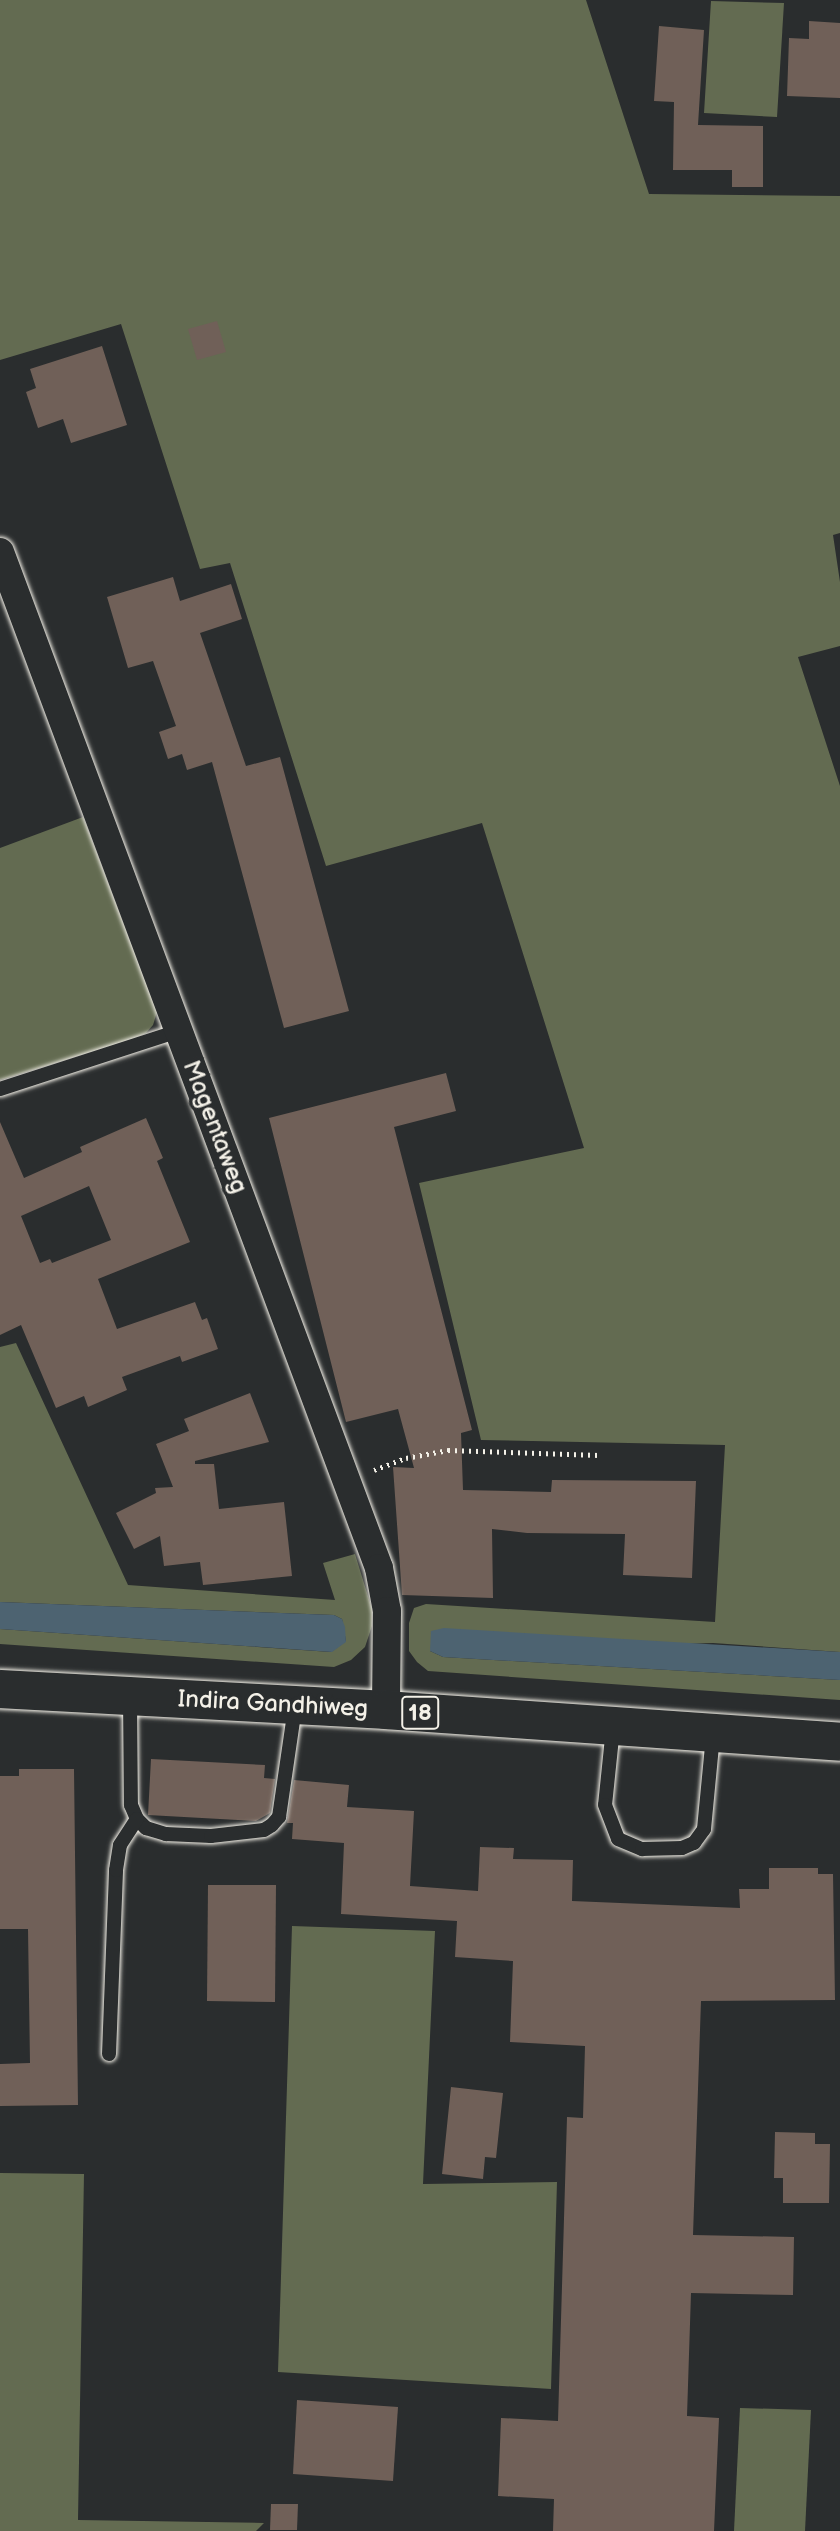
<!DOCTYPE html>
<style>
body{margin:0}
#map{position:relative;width:840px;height:2531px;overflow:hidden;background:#2a2d2e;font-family:"Balsamiq Sans",sans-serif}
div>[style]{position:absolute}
.green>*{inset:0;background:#636b51}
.water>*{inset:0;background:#4d6371}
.building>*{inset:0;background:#706058}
.path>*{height:4.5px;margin-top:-2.25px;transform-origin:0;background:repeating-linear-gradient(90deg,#f4f1e8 0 2px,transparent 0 7px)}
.roads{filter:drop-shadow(0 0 2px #f4f1e8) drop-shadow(0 0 2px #f4f1e8)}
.lane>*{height:14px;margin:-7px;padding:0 7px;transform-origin:7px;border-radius:7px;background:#2a2d2e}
.street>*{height:28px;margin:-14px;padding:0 14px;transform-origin:14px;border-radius:14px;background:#2a2d2e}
.primary>*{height:38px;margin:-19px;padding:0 19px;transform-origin:19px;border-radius:19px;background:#2a2d2e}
span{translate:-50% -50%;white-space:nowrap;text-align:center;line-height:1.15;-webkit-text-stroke:7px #2a2d2e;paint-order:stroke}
.shield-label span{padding:2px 5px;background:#2a2d2e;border:2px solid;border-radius:5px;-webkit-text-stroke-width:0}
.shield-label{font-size:23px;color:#f4f1e8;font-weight:700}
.street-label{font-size:24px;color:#f4f1e8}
</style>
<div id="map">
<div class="green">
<i style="clip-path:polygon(0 0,586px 0,649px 194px,840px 196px,840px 533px,833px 535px,840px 582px,840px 646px,798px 657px,840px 786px,840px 1652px,713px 1643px,430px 1651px,443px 1657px,840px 1680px,840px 1700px,428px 1671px,417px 1662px,409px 1651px,409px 1623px,414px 1608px,426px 1604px,715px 1622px,725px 1445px,481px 1440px,419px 1183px,584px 1148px,482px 823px,326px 866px,230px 563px,200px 569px,121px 324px,0 360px)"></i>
<i style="clip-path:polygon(711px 1px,784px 3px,777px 117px,704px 113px)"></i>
<i style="clip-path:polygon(83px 817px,157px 1012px,153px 1025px,146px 1033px,133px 1039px,0 1080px,0 848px)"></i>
<i style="clip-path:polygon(16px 1343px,128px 1585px,335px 1600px,323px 1563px,355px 1554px,372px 1609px,372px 1626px,365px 1647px,351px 1660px,334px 1667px,0 1644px,0 1629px,331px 1652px,346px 1641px,342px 1619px,334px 1615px,0 1602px,0 1347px)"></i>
<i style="clip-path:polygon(292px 1926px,435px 1931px,423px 2184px,557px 2182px,551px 2389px,278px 2372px)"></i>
<i style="clip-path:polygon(0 2173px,84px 2174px,78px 2520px,264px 2523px,256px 2531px,0 2531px)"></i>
<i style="clip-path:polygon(740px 2408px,811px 2410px,805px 2531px,734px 2531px)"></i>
</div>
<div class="water">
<i style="clip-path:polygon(0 1602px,334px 1615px,342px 1619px,345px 1627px,346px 1642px,332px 1652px,0 1629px)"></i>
<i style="clip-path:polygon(444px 1628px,840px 1652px,840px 1680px,443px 1657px,430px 1651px,431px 1631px)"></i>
</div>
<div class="building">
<i style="clip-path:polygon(809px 21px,840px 23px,840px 98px,787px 96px,789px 38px,809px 39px)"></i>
<i style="clip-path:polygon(659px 26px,704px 30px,698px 125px,763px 126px,763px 187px,732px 187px,732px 170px,673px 170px,674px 102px,654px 101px)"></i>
<i style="clip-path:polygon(217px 321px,226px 352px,197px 360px,188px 329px)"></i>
<i style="clip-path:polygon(102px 346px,127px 425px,71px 443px,63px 419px,38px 428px,26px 392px,36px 388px,30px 369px)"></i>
<i style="clip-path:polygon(173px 577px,180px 601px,231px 584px,242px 619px,200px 633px,246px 766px,280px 757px,349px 1011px,284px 1028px,212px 762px,187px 770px,182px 754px,168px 759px,159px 732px,176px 726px,153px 661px,128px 668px,107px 597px)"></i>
<i style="clip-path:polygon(446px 1073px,456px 1111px,394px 1127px,472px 1430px,461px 1433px,463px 1490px,551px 1492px,552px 1480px,696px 1481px,692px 1578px,623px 1575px,625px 1534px,527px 1533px,492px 1529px,493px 1598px,402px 1595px,393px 1467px,414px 1468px,398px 1409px,346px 1422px,269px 1118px)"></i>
<i style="clip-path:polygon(evenodd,146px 1118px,163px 1158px,157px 1161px,190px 1242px,98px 1279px,117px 1329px,195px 1302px,202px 1320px,207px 1318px,218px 1349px,182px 1362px,180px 1356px,122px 1377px,127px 1390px,88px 1407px,84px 1396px,56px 1408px,21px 1325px,0 1335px,0 1122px,24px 1178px,82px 1152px,80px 1147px,146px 1118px,89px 1186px,111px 1240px,52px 1263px,50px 1259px,40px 1263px,21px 1216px,89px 1186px)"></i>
<i style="clip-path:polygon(250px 1393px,269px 1442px,195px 1461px,195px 1464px,214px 1464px,219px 1509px,284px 1502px,292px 1576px,203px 1585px,200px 1562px,164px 1566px,160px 1536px,134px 1549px,116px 1513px,156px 1493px,155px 1488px,173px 1487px,156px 1444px,189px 1431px,184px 1419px)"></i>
<i style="clip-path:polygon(151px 1759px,265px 1765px,264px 1778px,275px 1779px,270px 1813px,256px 1821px,148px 1815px)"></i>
<i style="clip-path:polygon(19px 1769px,74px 1769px,78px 2105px,0 2106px,0 2064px,30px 2063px,28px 1929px,0 1929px,0 1776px,19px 1776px)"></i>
<i style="clip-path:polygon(294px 1780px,349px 1785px,347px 1807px,414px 1811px,410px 1886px,478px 1891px,480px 1847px,514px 1848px,513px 1859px,573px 1860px,572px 1901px,740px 1908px,739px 1889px,769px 1889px,769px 1868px,818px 1868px,818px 1874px,833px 1874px,835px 2000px,701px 2001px,693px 2235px,794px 2237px,793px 2295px,691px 2293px,687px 2416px,719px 2418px,714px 2531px,553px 2531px,554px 2499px,498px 2496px,501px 2418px,558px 2421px,567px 2117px,583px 2118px,585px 2046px,510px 2042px,513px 1961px,455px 1957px,457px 1921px,341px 1914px,344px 1843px,292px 1839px,293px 1823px,287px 1823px)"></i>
<i style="clip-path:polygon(208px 1885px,276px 1885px,275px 2002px,207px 2001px)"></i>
<i style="clip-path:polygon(451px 2087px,503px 2093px,496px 2158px,485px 2157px,483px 2179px,442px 2174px)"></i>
<i style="clip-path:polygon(775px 2132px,815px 2133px,815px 2144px,830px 2144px,829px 2203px,783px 2203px,783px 2178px,774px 2178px)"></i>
<i style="clip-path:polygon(297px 2400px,398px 2407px,393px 2481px,293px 2474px)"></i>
<i style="clip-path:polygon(271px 2504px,298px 2504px,297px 2530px,270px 2530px)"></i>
</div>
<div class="path">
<i style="left:374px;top:1470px;width:34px;rotate:-21deg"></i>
<i style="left:406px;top:1458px;width:43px;rotate:-10.8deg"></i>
<i style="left:448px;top:1450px;width:151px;rotate:1.9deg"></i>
</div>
<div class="roads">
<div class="lane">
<i style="left:0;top:1089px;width:188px;rotate:-18deg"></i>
<i style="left:130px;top:1698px;width:107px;rotate:89.5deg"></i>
<i style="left:131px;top:1805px;width:15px;rotate:67deg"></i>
<i style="left:137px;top:1819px;width:13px;rotate:45deg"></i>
<i style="left:146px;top:1828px;width:21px;rotate:17deg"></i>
<i style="left:166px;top:1834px;width:45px;rotate:2.5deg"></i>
<i style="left:211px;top:1836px;width:53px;rotate:-6.5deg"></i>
<i style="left:264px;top:1830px;width:9px;rotate:-32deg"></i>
<i style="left:272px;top:1825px;width:11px;rotate:-49deg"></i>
<i style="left:279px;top:1817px;width:111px;rotate:-81.7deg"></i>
<i style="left:613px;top:1728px;width:77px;rotate:95.9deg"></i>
<i style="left:605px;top:1805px;width:36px;rotate:69deg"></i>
<i style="left:618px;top:1839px;width:26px;rotate:23deg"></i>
<i style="left:642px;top:1849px;width:40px;rotate:-1.4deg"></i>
<i style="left:682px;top:1848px;width:13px;rotate:-23deg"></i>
<i style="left:694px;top:1843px;width:17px;rotate:-54deg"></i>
<i style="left:704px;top:1829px;width:94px;rotate:-84.5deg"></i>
<i style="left:109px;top:2054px;width:184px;rotate:-87.8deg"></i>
<i style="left:116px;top:1870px;width:25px;rotate:-81deg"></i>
<i style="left:120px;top:1845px;width:31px;rotate:-57deg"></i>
</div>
<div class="street">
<i style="left:0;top:552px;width:1084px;rotate:69.54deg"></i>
<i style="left:379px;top:1568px;width:44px;rotate:79.5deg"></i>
<i style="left:387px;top:1611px;width:99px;rotate:90.6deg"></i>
</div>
<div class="primary">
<i style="left:0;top:1689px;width:387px;rotate:3.1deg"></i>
<i style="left:386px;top:1710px;width:455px;rotate:4deg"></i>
</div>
</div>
<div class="shield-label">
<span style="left:420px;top:1713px">18</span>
</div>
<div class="street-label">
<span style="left:215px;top:1127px;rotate:69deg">Magentaweg</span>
<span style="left:273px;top:1704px;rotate:3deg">Indira Gandhiweg</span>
</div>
</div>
